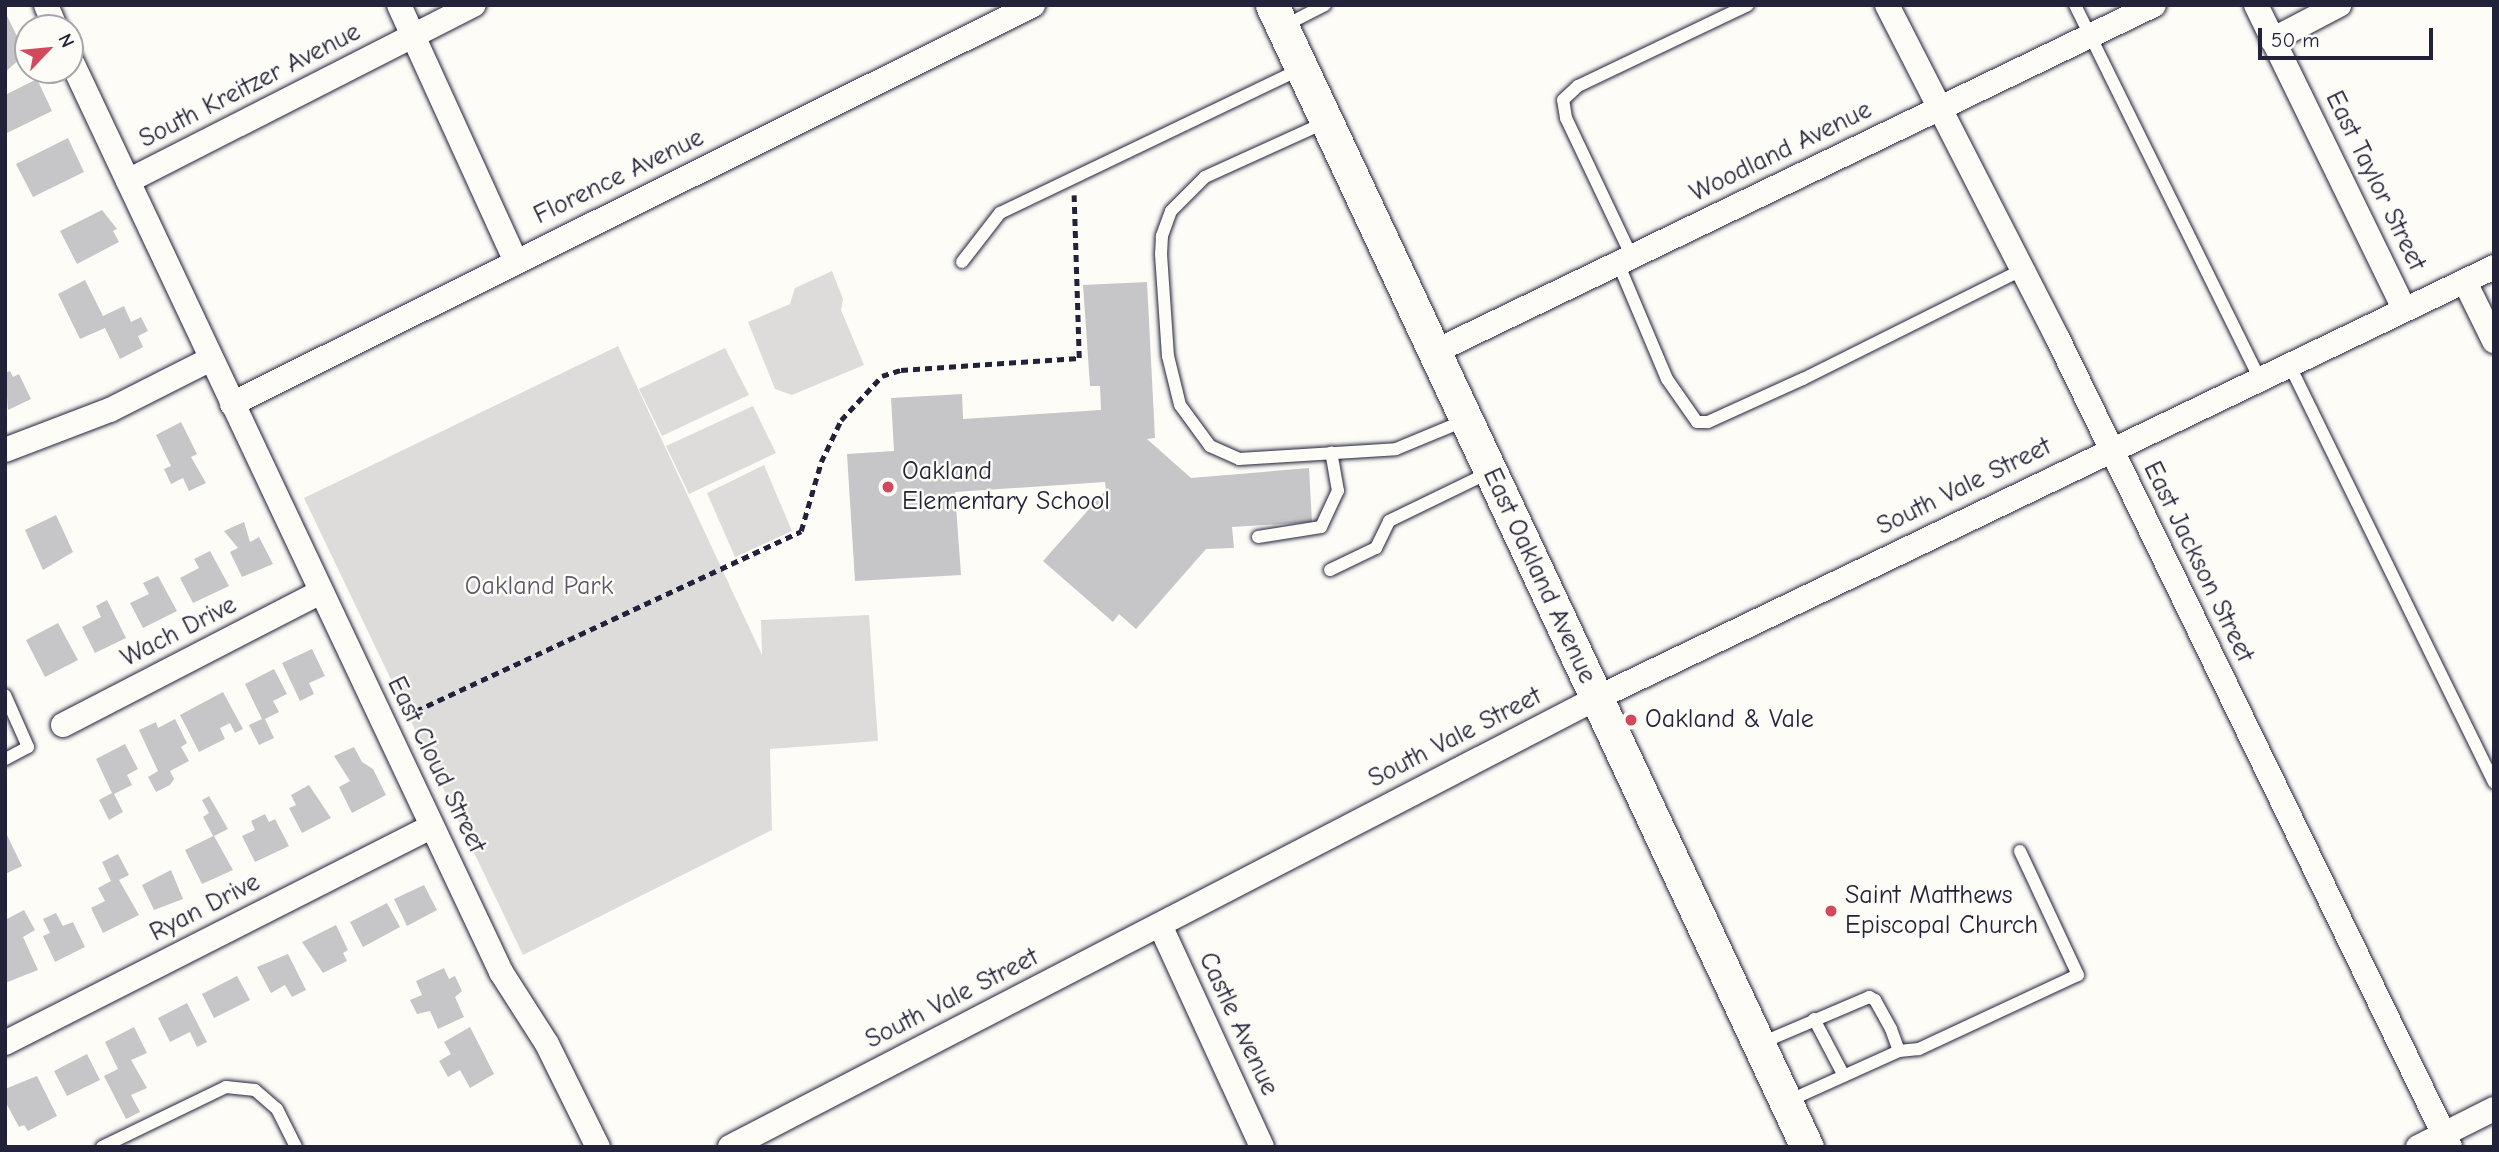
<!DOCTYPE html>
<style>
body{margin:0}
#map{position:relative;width:2499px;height:1152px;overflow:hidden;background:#fdfcf7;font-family:"Comic Neue",sans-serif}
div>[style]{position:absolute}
.green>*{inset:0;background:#dddcdb}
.building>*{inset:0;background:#c6c6c8}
.path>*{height:4.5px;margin-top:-2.25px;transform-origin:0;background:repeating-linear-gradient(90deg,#22223b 0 7px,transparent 0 12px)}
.roads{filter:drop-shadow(0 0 2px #22223b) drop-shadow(0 0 2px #22223b)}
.lane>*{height:12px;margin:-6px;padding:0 6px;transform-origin:6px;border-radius:6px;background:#fdfcf7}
.street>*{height:24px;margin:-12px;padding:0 12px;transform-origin:12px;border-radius:12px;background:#fdfcf7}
.secondary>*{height:33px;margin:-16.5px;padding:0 16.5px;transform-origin:16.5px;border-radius:16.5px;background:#fdfcf7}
.dots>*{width:19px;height:19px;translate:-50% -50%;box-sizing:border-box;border:4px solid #fdfcf7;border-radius:50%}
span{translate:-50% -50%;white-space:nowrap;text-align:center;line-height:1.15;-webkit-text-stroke:5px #fdfcf7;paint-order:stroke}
.street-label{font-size:26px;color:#22223b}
.poi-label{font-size:26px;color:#22223b}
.left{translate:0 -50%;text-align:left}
.park-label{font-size:26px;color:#5a5a6b}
.frame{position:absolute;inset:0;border:7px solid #22223b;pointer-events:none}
.north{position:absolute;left:14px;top:14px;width:70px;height:70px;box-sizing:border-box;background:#fdfcf7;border:2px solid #a5a5ac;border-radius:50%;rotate:64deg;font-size:19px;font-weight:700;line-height:28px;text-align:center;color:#22223b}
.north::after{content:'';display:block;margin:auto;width:24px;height:32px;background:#d1495b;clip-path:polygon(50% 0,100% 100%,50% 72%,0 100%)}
.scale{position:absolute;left:2258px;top:28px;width:175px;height:32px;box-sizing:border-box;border:4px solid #22223b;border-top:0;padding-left:9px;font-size:21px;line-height:24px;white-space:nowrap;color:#22223b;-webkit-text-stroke:5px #fdfcf7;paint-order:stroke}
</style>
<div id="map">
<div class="green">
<i style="clip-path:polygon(832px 271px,843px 299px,841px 310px,864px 365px,792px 395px,775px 389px,748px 322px,790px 304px,795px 288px)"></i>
<i style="clip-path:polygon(618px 346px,762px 655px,761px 620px,869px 615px,878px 741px,770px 749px,772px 830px,523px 955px,304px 498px)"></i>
<i style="clip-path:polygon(725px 348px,749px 395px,662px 436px,639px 389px)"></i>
<i style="clip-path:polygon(753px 406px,776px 453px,689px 494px,666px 446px)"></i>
<i style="clip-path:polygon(764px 465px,792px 531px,735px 557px,707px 493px)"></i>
</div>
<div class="building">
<i style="clip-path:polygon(5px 12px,26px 54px,5px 72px)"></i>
<i style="clip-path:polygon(37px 79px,52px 111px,5px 134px,5px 95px)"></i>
<i style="clip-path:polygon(68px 138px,84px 172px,33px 197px,16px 164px)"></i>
<i style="clip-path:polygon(102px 210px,117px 229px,113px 231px,119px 242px,77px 264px,60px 231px)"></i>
<i style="clip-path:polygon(85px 280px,103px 316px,124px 306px,131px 322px,141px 317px,148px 331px,138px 336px,143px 347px,120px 359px,105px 328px,80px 339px,58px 294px)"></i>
<i style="clip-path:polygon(1147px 282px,1155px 438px,1147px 439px,1191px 478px,1309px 468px,1312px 522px,1232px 527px,1234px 548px,1206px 549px,1136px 629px,1119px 614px,1113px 622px,1043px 561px,1106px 490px,1105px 482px,955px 492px,961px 575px,855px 581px,847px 454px,894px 451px,891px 398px,962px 394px,963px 419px,1101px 410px,1100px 386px,1090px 386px,1083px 285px)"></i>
<i style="clip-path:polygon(10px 371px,13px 377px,19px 374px,31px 399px,8px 410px,5px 373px)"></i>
<i style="clip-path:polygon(181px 422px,197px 454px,191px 457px,206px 483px,189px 491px,183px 478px,171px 484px,164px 469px,171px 466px,156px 435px)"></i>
<i style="clip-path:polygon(56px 515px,73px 552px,43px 570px,25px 530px)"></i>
<i style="clip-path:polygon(244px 522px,250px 542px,259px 537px,273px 564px,242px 577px,230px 552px,238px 548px,224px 531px)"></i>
<i style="clip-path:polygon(210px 551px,229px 586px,193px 603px,180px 578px,199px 568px,194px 559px)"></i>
<i style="clip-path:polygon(158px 576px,177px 611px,143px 628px,130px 603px,149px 594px,143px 583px)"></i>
<i style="clip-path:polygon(107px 600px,126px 638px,95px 653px,82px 627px,101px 617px,96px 606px)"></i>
<i style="clip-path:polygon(58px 623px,78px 660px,45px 677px,26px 640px)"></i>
<i style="clip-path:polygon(312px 649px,325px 676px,309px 683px,314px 694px,300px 701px,282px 663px)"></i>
<i style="clip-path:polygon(274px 669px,287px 694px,273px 701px,279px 712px,265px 719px,274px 738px,259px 745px,249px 725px,262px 719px,245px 684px)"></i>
<i style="clip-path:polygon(223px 692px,243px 729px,235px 733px,230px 723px,220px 728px,225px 739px,199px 752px,180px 715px)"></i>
<i style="clip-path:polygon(175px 719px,187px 743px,181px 747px,189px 761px,170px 771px,174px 779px,170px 785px,156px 792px,148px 777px,158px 771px,139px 730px,156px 722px,158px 728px)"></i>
<i style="clip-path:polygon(125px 744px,138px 769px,127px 775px,132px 785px,114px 794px,123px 812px,109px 820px,99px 800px,112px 793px,96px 759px)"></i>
<i style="clip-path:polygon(354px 747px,362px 762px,373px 769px,386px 795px,352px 813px,339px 787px,350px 781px,334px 756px)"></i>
<i style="clip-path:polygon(309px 785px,331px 818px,302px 833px,289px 808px,296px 805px,291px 795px)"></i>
<i style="clip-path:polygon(209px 796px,228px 829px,214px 836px,233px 870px,202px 884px,185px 850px,213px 836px,203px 817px,209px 813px,202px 800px)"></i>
<i style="clip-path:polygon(265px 814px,269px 822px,275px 819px,289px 846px,255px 862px,242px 836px,255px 830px,251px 821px)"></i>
<i style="clip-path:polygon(5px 831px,22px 866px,5px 874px)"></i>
<i style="clip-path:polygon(118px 854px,129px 875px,119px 880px,139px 915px,103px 933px,91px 908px,105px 901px,98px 888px,111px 881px,102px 862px)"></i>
<i style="clip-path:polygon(171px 870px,183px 899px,154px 910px,142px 885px)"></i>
<i style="clip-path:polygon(424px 885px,437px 910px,407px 926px,394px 899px)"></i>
<i style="clip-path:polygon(387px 903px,400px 927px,363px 947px,350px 922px)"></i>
<i style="clip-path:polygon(24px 910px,35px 930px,23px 937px,38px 970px,5px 983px,5px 920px)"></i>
<i style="clip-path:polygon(56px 913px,63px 926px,73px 922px,85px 947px,55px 962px,43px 936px,50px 933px,43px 919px)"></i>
<i style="clip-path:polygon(336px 925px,348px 950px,343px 953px,347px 961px,323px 973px,302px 942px)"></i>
<i style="clip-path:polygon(288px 954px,306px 990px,292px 997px,285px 985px,271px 993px,257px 967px)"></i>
<i style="clip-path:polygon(444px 968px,449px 979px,455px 976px,462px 991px,455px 997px,464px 1017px,438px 1029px,430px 1011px,417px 1014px,410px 1000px,422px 995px,416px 981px)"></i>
<i style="clip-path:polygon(237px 976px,250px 1000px,214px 1018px,202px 994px)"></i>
<i style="clip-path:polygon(187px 1003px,207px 1042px,197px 1047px,190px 1032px,170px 1042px,158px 1018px)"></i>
<i style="clip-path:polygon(134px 1027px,147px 1053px,131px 1060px,147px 1088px,131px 1095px,140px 1112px,126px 1119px,104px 1076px,118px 1069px,105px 1042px)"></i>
<i style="clip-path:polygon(470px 1027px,494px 1074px,470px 1088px,460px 1070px,448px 1077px,439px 1061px,451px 1054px,444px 1042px)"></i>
<i style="clip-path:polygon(87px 1054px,100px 1080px,67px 1096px,54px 1071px)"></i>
<i style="clip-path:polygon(37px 1076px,57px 1116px,28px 1131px,24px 1125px,19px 1127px,5px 1101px,5px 1089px)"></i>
</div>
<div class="path">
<i style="left:405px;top:716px;width:437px;rotate:-25deg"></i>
<i style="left:801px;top:531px;width:72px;rotate:-73.8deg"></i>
<i style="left:821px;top:462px;width:47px;rotate:-64.5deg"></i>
<i style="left:841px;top:420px;width:60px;rotate:-47deg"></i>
<i style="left:882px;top:376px;width:20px;rotate:-18deg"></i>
<i style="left:901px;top:370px;width:178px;rotate:-3.9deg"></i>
<i style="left:1079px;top:358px;width:163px;rotate:-91.8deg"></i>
</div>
<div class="roads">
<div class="lane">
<i style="left:2075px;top:5px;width:416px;rotate:63.7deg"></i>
<i style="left:1282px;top:27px;width:48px;rotate:-27.1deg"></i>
<i style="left:1326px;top:122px;width:133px;rotate:155.6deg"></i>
<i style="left:1205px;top:177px;width:48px;rotate:135deg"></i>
<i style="left:1171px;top:211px;width:27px;rotate:110deg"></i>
<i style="left:1162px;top:236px;width:18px;rotate:93deg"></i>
<i style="left:1161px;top:254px;width:102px;rotate:86.1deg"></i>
<i style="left:1168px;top:356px;width:50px;rotate:76.2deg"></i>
<i style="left:1180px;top:405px;width:51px;rotate:53.8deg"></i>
<i style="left:1210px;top:446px;width:32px;rotate:24deg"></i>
<i style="left:1239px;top:459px;width:157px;rotate:-3.6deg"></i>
<i style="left:1396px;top:449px;width:76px;rotate:-22.5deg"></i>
<i style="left:1632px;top:257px;width:154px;rotate:-115.4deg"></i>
<i style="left:1566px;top:118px;width:18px;rotate:-99deg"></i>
<i style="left:1563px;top:100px;width:21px;rotate:-43deg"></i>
<i style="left:1578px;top:86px;width:188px;rotate:-25.5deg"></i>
<i style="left:962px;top:262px;width:62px;rotate:-52.2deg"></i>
<i style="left:1000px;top:213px;width:334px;rotate:-25.6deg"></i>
<i style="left:1618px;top:263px;width:126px;rotate:67.1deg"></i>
<i style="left:1667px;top:379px;width:52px;rotate:55.1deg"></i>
<i style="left:1697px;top:422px;width:11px"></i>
<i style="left:1708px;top:422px;width:104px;rotate:-24.4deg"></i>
<i style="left:1803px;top:379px;width:245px;rotate:-26.5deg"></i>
<i style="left:2289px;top:364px;width:466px;rotate:63.9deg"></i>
<i style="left:1258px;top:537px;width:64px;rotate:-9deg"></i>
<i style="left:1321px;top:527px;width:40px;rotate:-65deg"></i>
<i style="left:1338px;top:491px;width:39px;rotate:-100deg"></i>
<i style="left:1330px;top:570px;width:51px;rotate:-25.6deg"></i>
<i style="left:1376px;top:548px;width:30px;rotate:-64deg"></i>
<i style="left:1389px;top:521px;width:112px;rotate:-25.9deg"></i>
<i style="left:5px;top:695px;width:57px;rotate:66.1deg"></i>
<i style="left:28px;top:747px;width:26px;rotate:152deg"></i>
<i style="left:1814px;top:1019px;width:64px;rotate:62.2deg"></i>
<i style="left:1759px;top:1044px;width:120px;rotate:-23.1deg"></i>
<i style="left:1869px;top:997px;width:7px;rotate:27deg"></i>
<i style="left:1875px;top:1000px;width:33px;rotate:61deg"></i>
<i style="left:1891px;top:1029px;width:23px;rotate:70deg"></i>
<i style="left:1899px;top:1051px;width:124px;rotate:155.7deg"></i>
<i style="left:1899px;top:1051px;width:20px;rotate:-6deg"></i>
<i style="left:1919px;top:1049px;width:175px;rotate:-25deg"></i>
<i style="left:2078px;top:975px;width:137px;rotate:-115.1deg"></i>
<i style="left:102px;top:1147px;width:138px;rotate:-25.8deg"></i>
<i style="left:226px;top:1087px;width:29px;rotate:6deg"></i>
<i style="left:255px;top:1090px;width:29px;rotate:41deg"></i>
<i style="left:277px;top:1109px;width:42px;rotate:63.4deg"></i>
</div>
<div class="street">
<i style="left:46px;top:5px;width:25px;rotate:67deg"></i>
<i style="left:399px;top:5px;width:280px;rotate:65.5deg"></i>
<i style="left:1887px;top:5px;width:375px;rotate:62.9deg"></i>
<i style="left:2058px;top:339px;width:898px;rotate:64.12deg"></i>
<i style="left:2256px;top:5px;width:337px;rotate:64deg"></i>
<i style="left:2272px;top:40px;width:76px;rotate:-27.6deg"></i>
<i style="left:70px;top:58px;width:1011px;rotate:64.75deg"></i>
<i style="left:501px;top:972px;width:85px;rotate:57.4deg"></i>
<i style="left:547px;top:1044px;width:115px;rotate:63.7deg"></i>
<i style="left:128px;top:181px;width:388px;rotate:-27deg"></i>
<i style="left:2465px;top:282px;width:66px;rotate:63.8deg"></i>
<i style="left:1434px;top:352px;width:799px;rotate:-25.73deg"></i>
<i style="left:232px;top:404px;width:895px;rotate:-26.48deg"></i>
<i style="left:5px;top:450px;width:112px;rotate:-20.9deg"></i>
<i style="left:110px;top:410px;width:113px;rotate:-26.8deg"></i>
<i style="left:63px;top:725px;width:290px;rotate:-27.3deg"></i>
<i style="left:1160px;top:925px;width:244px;rotate:65.3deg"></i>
<i style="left:5px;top:1043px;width:478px;rotate:-26.9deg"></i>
<i style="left:730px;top:1147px;width:976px;rotate:-27.38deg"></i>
<i style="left:1597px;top:698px;width:995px;rotate:-25.66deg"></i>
<i style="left:2418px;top:1147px;width:85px;rotate:-26.6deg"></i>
</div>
<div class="secondary">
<i style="left:1272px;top:5px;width:1261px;rotate:64.9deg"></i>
</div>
</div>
<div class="dots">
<i style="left:888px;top:487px;background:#d1495b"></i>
<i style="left:1631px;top:720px;background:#d1495b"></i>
<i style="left:1831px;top:911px;background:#d1495b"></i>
</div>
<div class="street-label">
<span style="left:250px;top:86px;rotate:-27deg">South Kreitzer Avenue</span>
<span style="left:1781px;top:152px;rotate:-26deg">Woodland Avenue</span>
<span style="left:619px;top:177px;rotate:-26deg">Florence Avenue</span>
<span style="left:2375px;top:181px;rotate:64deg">East Taylor Street</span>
<span style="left:1964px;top:487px;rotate:-26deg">South Vale Street</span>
<span style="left:2198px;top:562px;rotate:64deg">East Jackson Street</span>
<span style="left:1539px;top:576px;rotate:65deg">East Oakland Avenue</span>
<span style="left:179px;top:632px;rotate:-27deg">Wach Drive</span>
<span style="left:1455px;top:738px;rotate:-27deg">South Vale Street</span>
<span style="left:436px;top:765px;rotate:64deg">East Cloud Street</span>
<span style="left:205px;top:908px;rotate:-27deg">Ryan Drive</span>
<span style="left:952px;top:999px;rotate:-27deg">South Vale Street</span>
<span style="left:1238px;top:1024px;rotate:65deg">Castle Avenue</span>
</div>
<div class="poi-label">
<span class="left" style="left:902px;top:487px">Oakland<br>Elementary School</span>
<span class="left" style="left:1645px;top:720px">Oakland &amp; Vale</span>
<span class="left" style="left:1845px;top:911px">Saint Matthews<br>Episcopal Church</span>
</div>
<div class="park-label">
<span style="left:539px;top:587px">Oakland Park</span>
</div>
<div class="frame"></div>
<div class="north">N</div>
<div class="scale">50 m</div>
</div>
